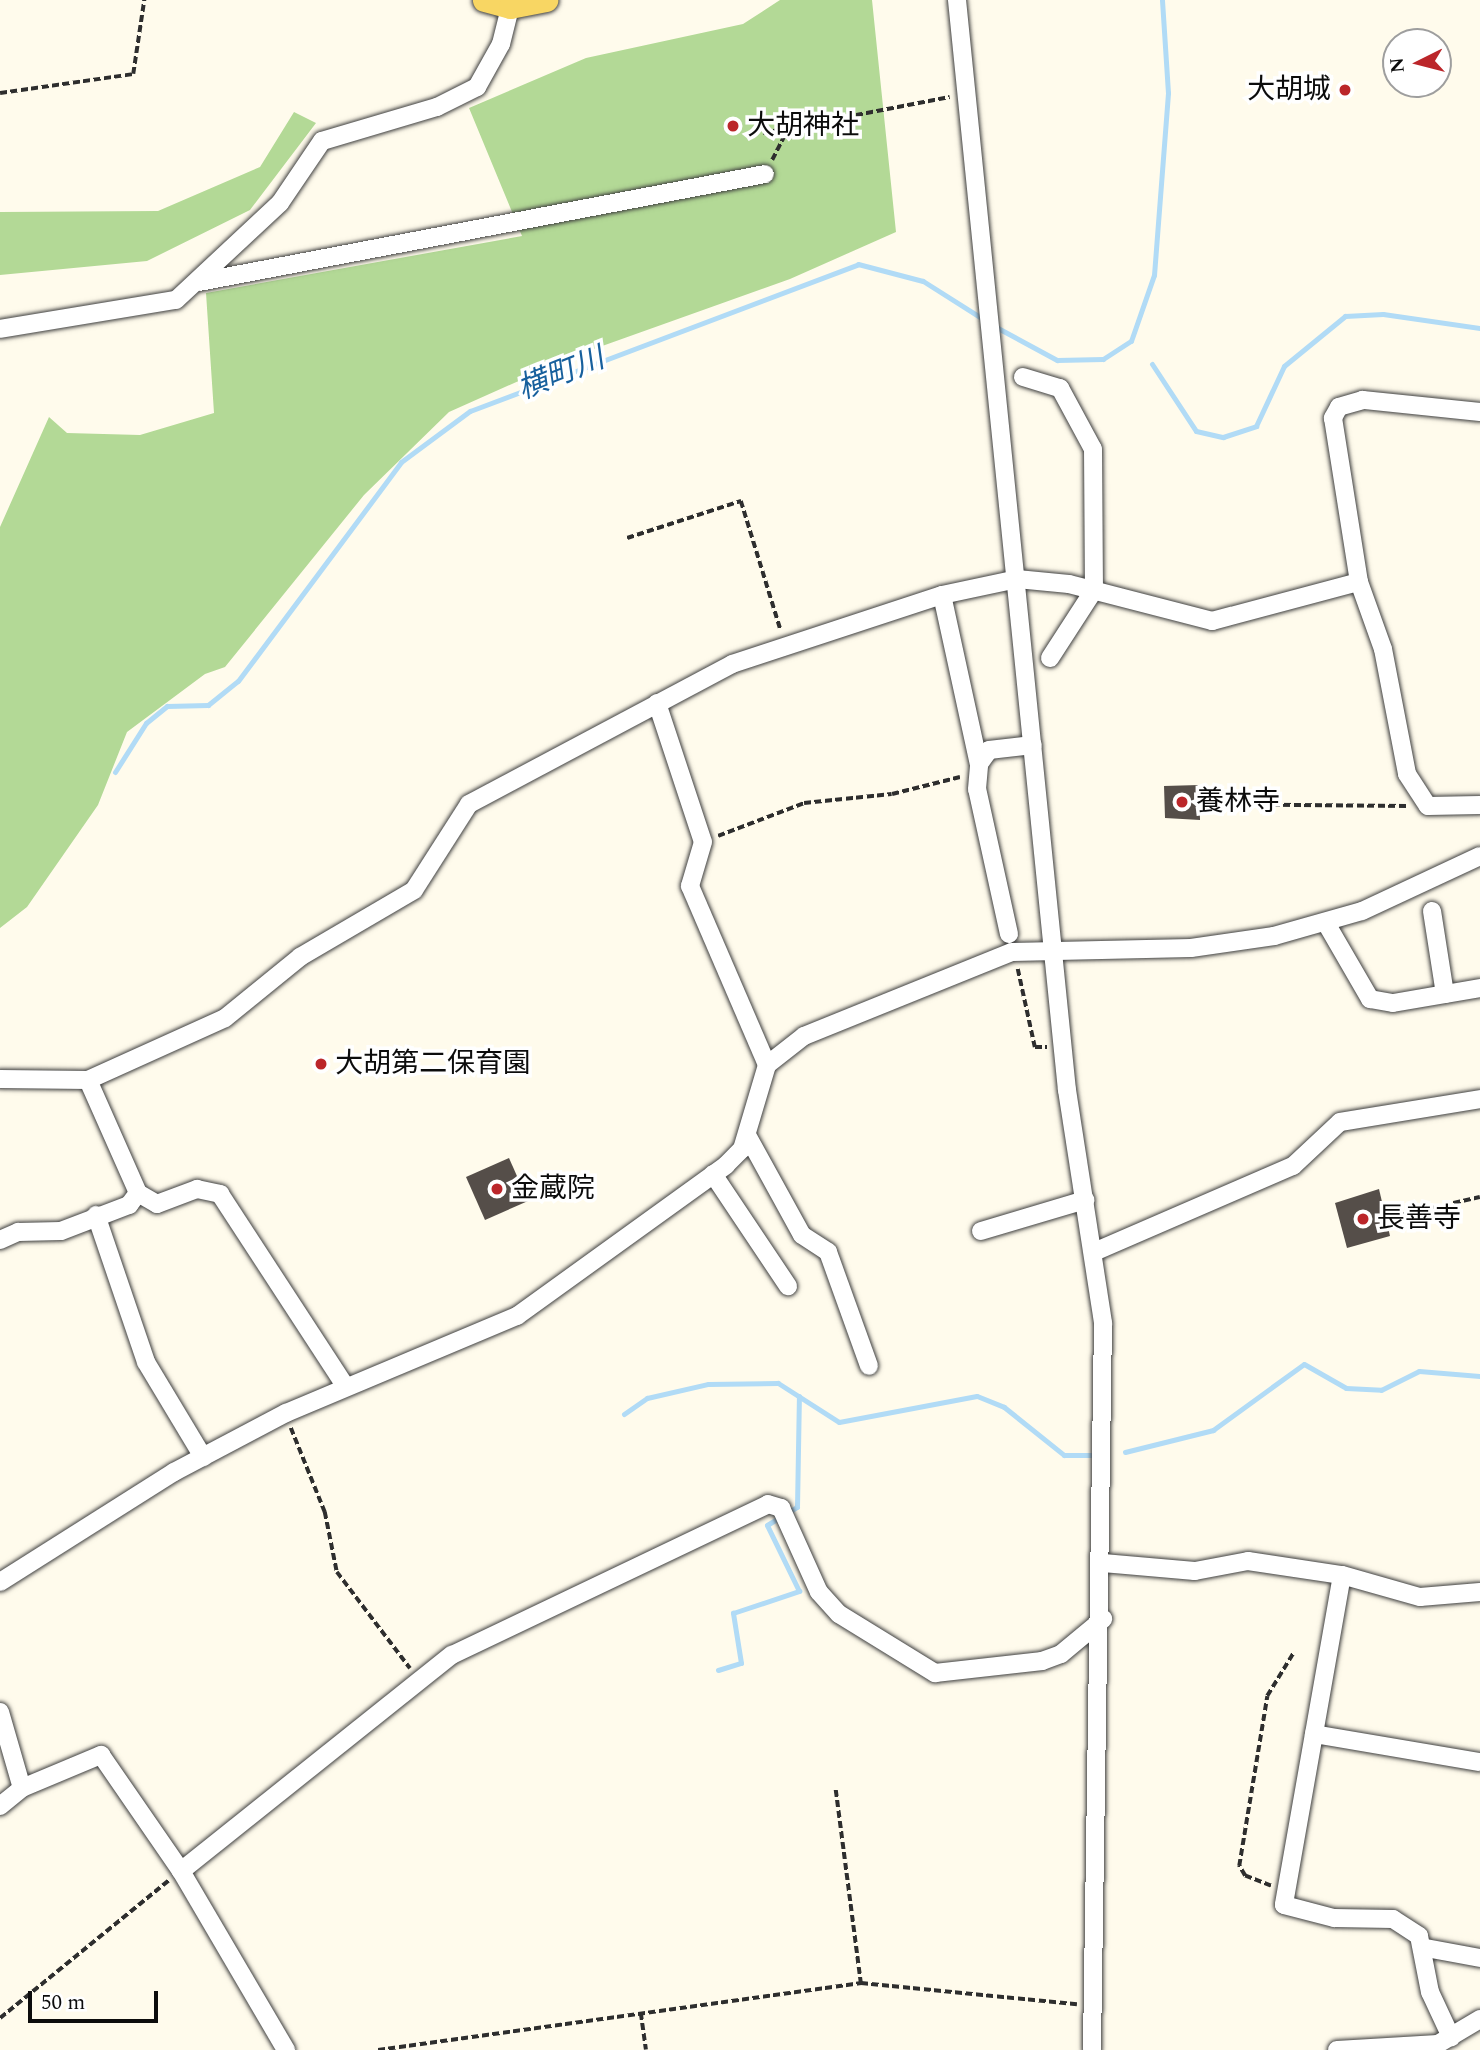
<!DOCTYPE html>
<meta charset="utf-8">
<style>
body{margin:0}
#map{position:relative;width:1480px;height:2050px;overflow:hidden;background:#fffbec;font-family:Spectral,"Noto Sans JP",serif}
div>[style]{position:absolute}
.forest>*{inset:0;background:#b3d996}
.stream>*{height:5px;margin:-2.5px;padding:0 2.5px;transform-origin:2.5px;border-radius:2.5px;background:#b1dbf6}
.building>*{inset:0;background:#554e49}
.path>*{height:3.5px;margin-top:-1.75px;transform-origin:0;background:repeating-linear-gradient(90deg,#2e2e2e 0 7px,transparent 0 10.5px)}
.roads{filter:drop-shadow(0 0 2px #3f3f3f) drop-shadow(0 0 2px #3f3f3f)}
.minor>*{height:18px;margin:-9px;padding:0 9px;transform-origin:9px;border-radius:9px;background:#fff}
.major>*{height:23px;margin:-11.5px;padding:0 11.5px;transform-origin:11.5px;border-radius:11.5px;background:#f8d663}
.dots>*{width:19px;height:19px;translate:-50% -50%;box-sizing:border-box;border:4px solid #fff;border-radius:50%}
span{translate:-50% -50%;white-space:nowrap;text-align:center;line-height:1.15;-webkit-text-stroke:7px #fff;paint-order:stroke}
.poi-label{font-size:28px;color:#0c0c0c}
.right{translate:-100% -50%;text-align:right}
.left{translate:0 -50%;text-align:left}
.water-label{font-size:30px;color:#17609d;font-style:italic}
.north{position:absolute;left:1382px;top:28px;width:70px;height:70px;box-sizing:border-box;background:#fff;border:2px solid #9e9e9e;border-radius:50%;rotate:264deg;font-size:19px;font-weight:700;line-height:28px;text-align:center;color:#0c0c0c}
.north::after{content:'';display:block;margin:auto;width:24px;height:32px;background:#bb262a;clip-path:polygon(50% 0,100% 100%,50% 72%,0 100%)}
.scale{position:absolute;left:28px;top:1991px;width:130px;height:32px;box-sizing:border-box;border:4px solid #0c0c0c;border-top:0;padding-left:9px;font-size:21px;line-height:24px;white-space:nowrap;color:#0c0c0c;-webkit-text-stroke:5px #fff;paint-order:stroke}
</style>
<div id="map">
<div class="forest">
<i style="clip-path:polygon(780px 0,872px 0,896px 232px,790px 279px,577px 355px,449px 412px,364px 495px,225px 667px,205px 674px,127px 732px,98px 805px,27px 907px,0 928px,0 527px,49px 417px,67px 433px,140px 435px,214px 413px,206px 293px,522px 236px,469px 108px,586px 58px,743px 24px)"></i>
<i style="clip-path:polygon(294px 112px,316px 123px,250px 210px,147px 261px,0 275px,0 212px,158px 211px,260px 167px)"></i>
</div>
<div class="stream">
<i style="left:994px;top:326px;width:72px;rotate:28.4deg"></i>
<i style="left:1057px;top:360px;width:46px;rotate:-1.2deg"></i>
<i style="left:1103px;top:359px;width:33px;rotate:-33deg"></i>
<i style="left:1131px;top:341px;width:70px;rotate:-70.8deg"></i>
<i style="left:1154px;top:275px;width:183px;rotate:-85.6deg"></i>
<i style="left:1168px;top:93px;width:93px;rotate:-93.7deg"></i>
<i style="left:1152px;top:364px;width:80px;rotate:56.7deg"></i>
<i style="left:1196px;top:431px;width:28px;rotate:13deg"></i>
<i style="left:1223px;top:437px;width:35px;rotate:-18deg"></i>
<i style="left:1256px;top:426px;width:66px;rotate:-65deg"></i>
<i style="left:1284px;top:366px;width:79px;rotate:-39.3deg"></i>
<i style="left:1345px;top:316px;width:38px;rotate:-3deg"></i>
<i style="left:1383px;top:314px;width:98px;rotate:8.2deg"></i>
<i style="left:115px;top:772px;width:58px;rotate:-57.7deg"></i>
<i style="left:146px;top:723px;width:27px;rotate:-39deg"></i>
<i style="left:167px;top:706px;width:41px;rotate:-1.4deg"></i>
<i style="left:208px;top:705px;width:38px;rotate:-39deg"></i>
<i style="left:238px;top:681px;width:273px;rotate:-53.3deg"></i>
<i style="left:401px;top:462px;width:86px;rotate:-36.5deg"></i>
<i style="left:470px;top:411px;width:415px;rotate:-20.7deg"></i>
<i style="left:858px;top:264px;width:67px;rotate:14.7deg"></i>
<i style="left:923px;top:281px;width:75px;rotate:32.4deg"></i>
<i style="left:624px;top:1414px;width:28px;rotate:-35deg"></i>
<i style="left:647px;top:1398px;width:63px;rotate:-12.9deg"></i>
<i style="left:708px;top:1384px;width:70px;rotate:-0.8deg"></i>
<i style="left:778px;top:1383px;width:72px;rotate:32.6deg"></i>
<i style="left:839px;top:1422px;width:140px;rotate:-10.7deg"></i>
<i style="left:977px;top:1396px;width:29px;rotate:22deg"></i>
<i style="left:1004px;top:1407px;width:77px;rotate:38.7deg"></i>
<i style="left:1064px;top:1455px;width:30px"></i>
<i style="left:1125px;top:1452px;width:91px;rotate:-14deg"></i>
<i style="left:1213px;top:1430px;width:112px;rotate:-36deg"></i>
<i style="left:1304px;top:1364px;width:48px;rotate:29.7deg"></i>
<i style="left:1346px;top:1388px;width:35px;rotate:3deg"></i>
<i style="left:1381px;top:1390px;width:42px;rotate:-26.6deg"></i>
<i style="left:1419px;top:1371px;width:61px;rotate:4.7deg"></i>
<i style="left:718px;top:1670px;width:24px;rotate:-17deg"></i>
<i style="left:741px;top:1663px;width:51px;rotate:-99.1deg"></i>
<i style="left:733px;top:1613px;width:70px;rotate:-18.4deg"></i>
<i style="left:799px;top:1591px;width:73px;rotate:-115.9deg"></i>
<i style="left:767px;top:1525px;width:35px;rotate:-31deg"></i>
<i style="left:797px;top:1507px;width:111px;rotate:-89deg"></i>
</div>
<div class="building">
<i style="clip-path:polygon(1199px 785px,1200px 820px,1165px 818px,1164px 786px)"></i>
<i style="clip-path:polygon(509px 1158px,528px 1201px,485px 1220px,466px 1177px)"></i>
<i style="clip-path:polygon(1379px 1189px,1390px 1236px,1347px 1248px,1335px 1203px)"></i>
</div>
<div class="path">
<i style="left:0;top:93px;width:134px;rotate:-8.1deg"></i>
<i style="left:133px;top:74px;width:75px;rotate:-81.5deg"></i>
<i style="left:763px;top:133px;width:190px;rotate:-10.9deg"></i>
<i style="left:772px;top:160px;width:35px;rotate:-63deg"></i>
<i style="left:627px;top:538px;width:120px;rotate:-18deg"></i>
<i style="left:741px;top:501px;width:136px;rotate:72.9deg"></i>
<i style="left:1210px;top:804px;width:197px;rotate:0.6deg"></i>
<i style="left:718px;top:836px;width:92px;rotate:-21deg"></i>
<i style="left:804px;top:803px;width:88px;rotate:-5.8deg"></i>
<i style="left:892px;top:794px;width:70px;rotate:-14deg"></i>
<i style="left:1018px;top:969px;width:80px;rotate:77.7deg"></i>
<i style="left:1035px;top:1047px;width:12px"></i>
<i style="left:1392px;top:1217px;width:90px;rotate:-12.8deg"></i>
<i style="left:291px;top:1428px;width:91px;rotate:68deg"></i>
<i style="left:325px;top:1512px;width:61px;rotate:78.7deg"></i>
<i style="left:337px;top:1572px;width:121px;rotate:52.8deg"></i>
<i style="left:836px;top:1790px;width:195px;rotate:82.6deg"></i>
<i style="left:1271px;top:1886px;width:28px;rotate:-159deg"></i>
<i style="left:1245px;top:1876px;width:12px;rotate:-121deg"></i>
<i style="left:1239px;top:1866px;width:172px;rotate:-80.6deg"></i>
<i style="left:1267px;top:1696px;width:52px;rotate:-58.5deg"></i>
<i style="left:641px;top:2013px;width:37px;rotate:82deg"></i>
<i style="left:0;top:2018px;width:218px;rotate:-39.2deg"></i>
<i style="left:378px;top:2050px;width:488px;rotate:-7.9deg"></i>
<i style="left:861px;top:1983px;width:217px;rotate:5.6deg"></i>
</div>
<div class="roads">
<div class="minor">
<i style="left:957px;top:0;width:1096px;rotate:84.24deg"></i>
<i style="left:1067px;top:1090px;width:236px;rotate:81.2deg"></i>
<i style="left:1103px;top:1323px;width:727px;rotate:90.87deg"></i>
<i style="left:199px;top:282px;width:576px;rotate:-10.8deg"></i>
<i style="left:0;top:329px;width:178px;rotate:-9.4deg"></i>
<i style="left:176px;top:300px;width:142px;rotate:-43deg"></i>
<i style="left:280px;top:203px;width:75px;rotate:-55.9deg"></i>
<i style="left:322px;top:141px;width:120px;rotate:-16.5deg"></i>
<i style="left:437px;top:107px;width:45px;rotate:-26.6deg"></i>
<i style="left:477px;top:87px;width:49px;rotate:-60.8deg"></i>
<i style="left:501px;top:44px;width:38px;rotate:-76deg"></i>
<i style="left:1023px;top:377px;width:39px;rotate:17deg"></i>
<i style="left:1060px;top:388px;width:69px;rotate:61.6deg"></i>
<i style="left:1093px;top:449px;width:141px;rotate:89.6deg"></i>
<i style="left:1094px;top:590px;width:81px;rotate:122.9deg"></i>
<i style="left:1480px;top:412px;width:118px;rotate:-174.1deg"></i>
<i style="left:1363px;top:400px;width:25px;rotate:164deg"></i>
<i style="left:1339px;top:407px;width:13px;rotate:119deg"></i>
<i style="left:1333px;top:418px;width:166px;rotate:81deg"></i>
<i style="left:1359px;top:582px;width:71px;rotate:70.3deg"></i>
<i style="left:1383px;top:649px;width:127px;rotate:79.1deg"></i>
<i style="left:1407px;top:774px;width:38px;rotate:57deg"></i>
<i style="left:1428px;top:806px;width:52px;rotate:-1.1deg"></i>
<i style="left:942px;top:595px;width:173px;rotate:77.7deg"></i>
<i style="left:657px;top:703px;width:146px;rotate:71.7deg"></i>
<i style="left:703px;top:842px;width:46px;rotate:106.5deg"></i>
<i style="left:690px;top:886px;width:195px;rotate:66.7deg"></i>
<i style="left:1432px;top:911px;width:84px;rotate:81.1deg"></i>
<i style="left:1326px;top:923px;width:88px;rotate:59.9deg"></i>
<i style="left:1370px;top:999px;width:23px;rotate:10deg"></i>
<i style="left:1393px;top:1003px;width:88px;rotate:-9.8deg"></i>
<i style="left:1009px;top:934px;width:148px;rotate:-102.4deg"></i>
<i style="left:977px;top:789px;width:25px;rotate:-85deg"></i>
<i style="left:979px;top:764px;width:17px;rotate:-54deg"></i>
<i style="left:989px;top:750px;width:44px;rotate:-6.5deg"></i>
<i style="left:0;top:1079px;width:88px;rotate:0.7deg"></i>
<i style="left:88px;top:1080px;width:150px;rotate:-24.3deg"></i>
<i style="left:225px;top:1018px;width:97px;rotate:-39.1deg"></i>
<i style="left:300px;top:957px;width:132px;rotate:-30.4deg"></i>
<i style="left:414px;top:890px;width:102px;rotate:-57.4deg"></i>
<i style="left:469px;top:804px;width:298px;rotate:-28deg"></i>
<i style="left:732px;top:664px;width:221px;rotate:-18.2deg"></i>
<i style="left:942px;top:595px;width:77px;rotate:-12deg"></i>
<i style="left:1017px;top:579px;width:52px;rotate:5.5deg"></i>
<i style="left:1069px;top:584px;width:148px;rotate:14.5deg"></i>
<i style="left:1212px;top:621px;width:152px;rotate:-14.9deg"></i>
<i style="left:88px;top:1080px;width:124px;rotate:66.1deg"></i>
<i style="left:138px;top:1193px;width:22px;rotate:30deg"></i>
<i style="left:157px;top:1204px;width:43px;rotate:-20.6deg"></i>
<i style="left:197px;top:1189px;width:24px;rotate:12deg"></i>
<i style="left:220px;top:1194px;width:227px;rotate:56.9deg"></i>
<i style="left:747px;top:1135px;width:114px;rotate:61.2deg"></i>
<i style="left:802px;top:1235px;width:31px;rotate:33deg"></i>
<i style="left:828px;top:1252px;width:121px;rotate:70.2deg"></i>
<i style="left:713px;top:1174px;width:135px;rotate:56.2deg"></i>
<i style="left:96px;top:1215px;width:155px;rotate:71.2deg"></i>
<i style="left:146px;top:1362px;width:111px;rotate:59deg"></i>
<i style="left:981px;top:1231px;width:109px;rotate:-16.6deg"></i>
<i style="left:0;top:1240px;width:20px;rotate:-24deg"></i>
<i style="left:18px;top:1232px;width:43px;rotate:-1.3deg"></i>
<i style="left:61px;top:1231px;width:73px;rotate:-20.9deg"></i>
<i style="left:129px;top:1205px;width:15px;rotate:-53deg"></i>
<i style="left:1094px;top:1252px;width:217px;rotate:-23.4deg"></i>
<i style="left:1293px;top:1166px;width:64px;rotate:-43.1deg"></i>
<i style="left:1340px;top:1122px;width:142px;rotate:-9.3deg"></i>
<i style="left:1103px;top:1563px;width:92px;rotate:5deg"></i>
<i style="left:1195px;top:1571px;width:54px;rotate:-10.7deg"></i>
<i style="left:1248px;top:1561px;width:95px;rotate:8.5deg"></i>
<i style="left:1342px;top:1575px;width:81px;rotate:15.8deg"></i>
<i style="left:1420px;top:1597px;width:60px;rotate:-4.8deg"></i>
<i style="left:1342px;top:1575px;width:335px;rotate:100deg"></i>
<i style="left:1284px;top:1905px;width:52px;rotate:14.6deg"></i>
<i style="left:1334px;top:1918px;width:59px;rotate:1deg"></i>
<i style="left:1393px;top:1919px;width:31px;rotate:33deg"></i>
<i style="left:1419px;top:1936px;width:57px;rotate:78.9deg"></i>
<i style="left:1430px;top:1992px;width:50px;rotate:65deg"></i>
<i style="left:0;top:1582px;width:206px;rotate:-32.3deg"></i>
<i style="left:174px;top:1472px;width:127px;rotate:-27.8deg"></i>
<i style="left:286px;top:1413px;width:251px;rotate:-22.8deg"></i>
<i style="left:517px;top:1316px;width:258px;rotate:-35.8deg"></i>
<i style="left:726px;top:1165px;width:23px;rotate:-45deg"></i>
<i style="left:742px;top:1149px;width:88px;rotate:-73.4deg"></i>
<i style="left:767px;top:1065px;width:47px;rotate:-38.1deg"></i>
<i style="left:804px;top:1036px;width:224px;rotate:-22deg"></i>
<i style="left:1012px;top:952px;width:179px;rotate:-1.3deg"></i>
<i style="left:1191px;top:948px;width:84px;rotate:-8.2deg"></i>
<i style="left:1274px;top:936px;width:91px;rotate:-15.9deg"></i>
<i style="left:1362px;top:911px;width:130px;rotate:-25deg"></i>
<i style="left:0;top:1712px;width:79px;rotate:73.9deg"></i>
<i style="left:1314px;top:1734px;width:168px;rotate:9.6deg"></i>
<i style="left:0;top:1806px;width:28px;rotate:-39deg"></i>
<i style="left:22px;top:1788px;width:86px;rotate:-22.7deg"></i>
<i style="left:101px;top:1755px;width:141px;rotate:55.4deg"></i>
<i style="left:181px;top:1871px;width:208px;rotate:59.6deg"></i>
<i style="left:181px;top:1871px;width:347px;rotate:-38.6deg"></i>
<i style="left:452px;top:1655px;width:350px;rotate:-25.5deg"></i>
<i style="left:768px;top:1504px;width:14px;rotate:17deg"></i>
<i style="left:781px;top:1508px;width:92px;rotate:65.7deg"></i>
<i style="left:819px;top:1592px;width:30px;rotate:48deg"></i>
<i style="left:839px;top:1614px;width:113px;rotate:31.6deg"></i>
<i style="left:935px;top:1673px;width:108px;rotate:-6.4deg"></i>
<i style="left:1042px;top:1661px;width:20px;rotate:-20deg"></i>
<i style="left:1061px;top:1654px;width:55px;rotate:-39.8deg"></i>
<i style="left:1426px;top:1948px;width:55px;rotate:10.5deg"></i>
<i style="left:1337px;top:2050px;width:101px;rotate:-3.4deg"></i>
<i style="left:1438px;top:2044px;width:49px;rotate:-30.8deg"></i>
</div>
<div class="major">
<i style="left:484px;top:0;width:27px;rotate:15deg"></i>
<i style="left:510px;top:7px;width:37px;rotate:-11deg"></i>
</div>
</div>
<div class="dots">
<i style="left:1345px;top:90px;background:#bb262a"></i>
<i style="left:733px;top:126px;background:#bb262a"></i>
<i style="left:1182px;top:802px;background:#bb262a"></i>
<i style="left:321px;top:1064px;background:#bb262a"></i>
<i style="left:497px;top:1189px;background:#bb262a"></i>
<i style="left:1363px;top:1219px;background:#bb262a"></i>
</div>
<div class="poi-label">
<span class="right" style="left:1331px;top:90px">大胡城</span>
<span class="left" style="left:747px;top:126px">大胡神社</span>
<span class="left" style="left:1196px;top:802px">養林寺</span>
<span class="left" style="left:335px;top:1064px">大胡第二保育園</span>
<span class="left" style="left:511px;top:1189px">金蔵院</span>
<span class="left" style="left:1377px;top:1219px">長善寺</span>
</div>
<div class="water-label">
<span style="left:561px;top:374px;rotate:-22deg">横町川</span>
</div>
<div class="north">N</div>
<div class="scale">50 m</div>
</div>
